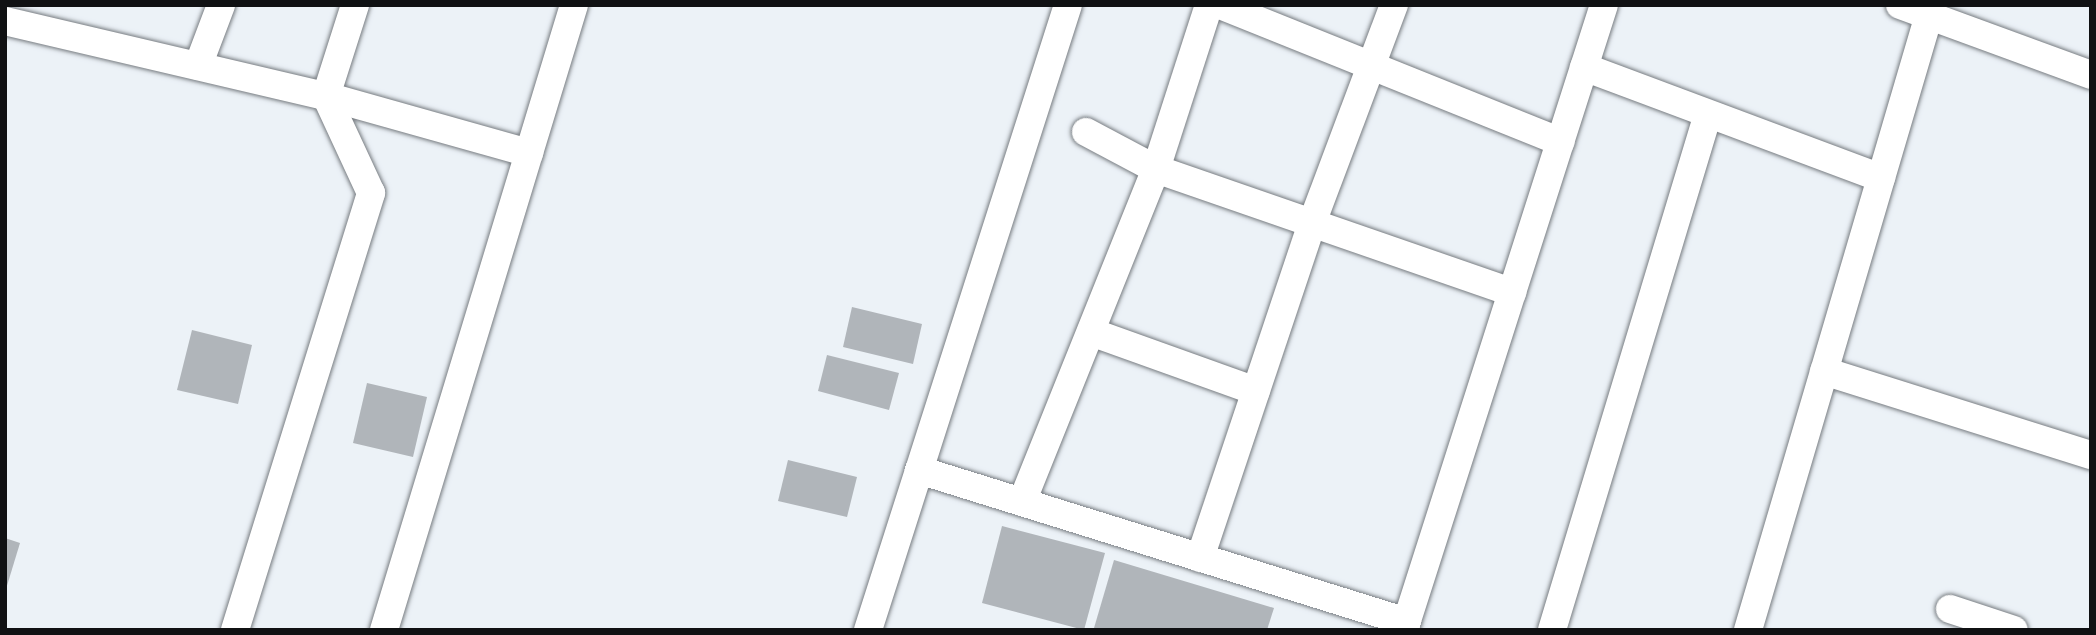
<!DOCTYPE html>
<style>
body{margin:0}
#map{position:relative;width:2096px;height:635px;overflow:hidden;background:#ecf2f7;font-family:"Nunito Sans",sans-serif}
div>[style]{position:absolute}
.building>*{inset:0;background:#b0b5ba}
.roads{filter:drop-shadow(0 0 2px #777c81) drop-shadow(0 0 2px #777c81)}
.street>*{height:28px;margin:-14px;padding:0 14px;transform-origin:14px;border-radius:14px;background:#fff}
span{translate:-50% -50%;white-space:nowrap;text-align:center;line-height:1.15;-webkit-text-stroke:5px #fff;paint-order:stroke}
.frame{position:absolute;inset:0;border:7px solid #101113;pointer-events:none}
</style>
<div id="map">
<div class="building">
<i style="clip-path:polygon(852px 307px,922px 324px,913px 364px,843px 347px)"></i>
<i style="clip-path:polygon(192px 330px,252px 345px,238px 404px,177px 390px)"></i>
<i style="clip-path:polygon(827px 355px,899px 373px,889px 410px,818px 391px)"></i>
<i style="clip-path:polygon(367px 383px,427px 397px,413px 457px,353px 443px)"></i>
<i style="clip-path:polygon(788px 460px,857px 477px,847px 517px,778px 501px)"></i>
<i style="clip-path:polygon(1002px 526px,1105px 553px,1084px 630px,982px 603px)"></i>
<i style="clip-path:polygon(5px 538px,20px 543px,6px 589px,5px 589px)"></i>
<i style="clip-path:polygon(1114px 560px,1274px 608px,1267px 630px,1094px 628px)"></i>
</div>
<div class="roads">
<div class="street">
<i style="left:1220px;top:5px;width:367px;rotate:21.9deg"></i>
<i style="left:1900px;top:5px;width:203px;rotate:20.1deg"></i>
<i style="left:5px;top:21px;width:330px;rotate:13.2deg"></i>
<i style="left:326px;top:96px;width:211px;rotate:15.7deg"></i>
<i style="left:198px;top:66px;width:65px;rotate:-69.3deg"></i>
<i style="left:1584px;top:67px;width:317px;rotate:20.5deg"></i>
<i style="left:1086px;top:132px;width:79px;rotate:27.9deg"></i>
<i style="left:1156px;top:169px;width:377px;rotate:19.1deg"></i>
<i style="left:1091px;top:332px;width:175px;rotate:19.7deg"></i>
<i style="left:1824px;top:371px;width:280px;rotate:17.5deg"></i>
<i style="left:919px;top:470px;width:511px;rotate:17.3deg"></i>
<i style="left:1022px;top:502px;width:359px;rotate:-68.1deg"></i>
<i style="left:1156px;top:169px;width:172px;rotate:-72.1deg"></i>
<i style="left:1200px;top:558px;width:353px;rotate:-71.5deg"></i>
<i style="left:1312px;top:223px;width:233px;rotate:-69.4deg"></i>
<i style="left:1950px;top:609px;width:67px;rotate:18.2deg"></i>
<i style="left:235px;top:630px;width:458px;rotate:-72.7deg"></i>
<i style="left:371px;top:193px;width:107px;rotate:-114.9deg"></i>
<i style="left:326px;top:96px;width:96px;rotate:-72.3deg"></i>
<i style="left:384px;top:630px;width:653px;rotate:-73.09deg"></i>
<i style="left:868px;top:630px;width:656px;rotate:-72.26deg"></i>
<i style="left:1404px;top:630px;width:656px;rotate:-72.26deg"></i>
<i style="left:1552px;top:630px;width:539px;rotate:-73.18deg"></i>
<i style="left:1748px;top:630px;width:652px;rotate:-73.6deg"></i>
</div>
</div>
<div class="frame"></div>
</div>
